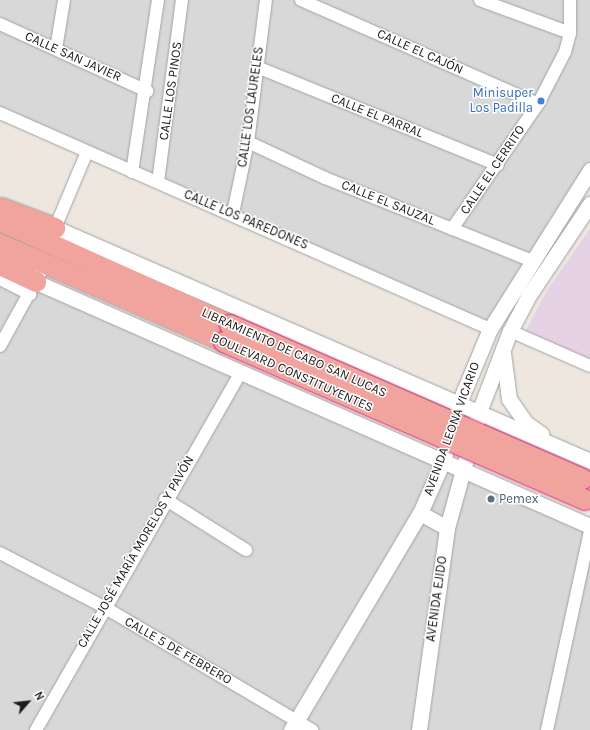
<!DOCTYPE html>
<meta charset="utf-8">
<style>
body{margin:0}
#map{position:relative;width:590px;height:730px;overflow:hidden;background:#ede7e0;font-family:Karla,sans-serif}
div>[style]{position:absolute}
.residential>*{inset:0;background:#d9d8d8}
.industrial>*{inset:0;background:#e6d2e5}
.roads{filter:drop-shadow(0 0 1px #a2a2a2) drop-shadow(0 0 1px #a2a2a2)}
.minor>*{height:12px;margin:-6px;padding:0 6px;transform-origin:6px;border-radius:6px;background:#fff}
.tertiary>*{height:15px;margin:-7.5px;padding:0 7.5px;transform-origin:7.5px;border-radius:7.5px;background:#fff}
.trunk>*{height:20px;margin:-10px;padding:0 10px;transform-origin:10px;border-radius:10px;background:#f1a49d}
.bridges{filter:drop-shadow(0 0 1px #d62276) drop-shadow(0 0 1px #d62276)}
.trunk-bridge>*{height:20px;margin:-10px;padding:0 10px;transform-origin:10px;border-radius:10px;background:#f1a49d}
.dots>*{width:11px;height:11px;translate:-50% -50%;box-sizing:border-box;border:2px solid #fff;border-radius:50%}
span{translate:-50% -50%;white-space:nowrap;text-align:center;line-height:1.15;-webkit-text-stroke:3px #fff;paint-order:stroke}
.street-label{font-size:13px;color:#1b1b1b}
.shop-label{font-size:13px;color:#366cbe}
.right{translate:-100% -50%;text-align:right}
.service-label{font-size:13px;color:#4e5e75}
.left{translate:0 -50%;text-align:left}
.north{position:absolute;left:8px;top:682px;width:40px;height:40px;-webkit-text-stroke:3px #fff;paint-order:stroke;rotate:62deg;font-size:11px;font-weight:700;line-height:16px;text-align:center;color:#1b1b1b}
.north::after{content:'';display:block;margin:auto;width:14px;height:18px;background:#1b1b1b;clip-path:polygon(50% 0,100% 100%,50% 72%,0 100%)}
</style>
<div id="map">
<div class="residential">
<i style="clip-path:polygon(0 0,590px 0,590px 170px,490px 329px,0 113px)"></i>
<i style="clip-path:polygon(0 265px,590px 526px,590px 730px,0 730px)"></i>
</div>
<div class="industrial">
<i style="clip-path:polygon(590px 229px,590px 360px,525px 332px,548px 289px)"></i>
</div>
<div class="roads">
<div class="minor">
<i style="left:301px;top:0;width:259px;rotate:23.7deg"></i>
<i style="left:480px;top:0;width:96px;rotate:20.1deg"></i>
<i style="left:0;top:24px;width:162px;rotate:24.5deg"></i>
<i style="left:56px;top:49px;width:50px;rotate:-80.7deg"></i>
<i style="left:257px;top:67px;width:260px;rotate:22.1deg"></i>
<i style="left:0;top:113px;width:535px;rotate:23.79deg"></i>
<i style="left:248px;top:142px;width:85px;rotate:25.1deg"></i>
<i style="left:325px;top:178px;width:221px;rotate:21.8deg"></i>
<i style="left:132px;top:172px;width:174px;rotate:-81.4deg"></i>
<i style="left:158px;top:182px;width:184px;rotate:-82.5deg"></i>
<i style="left:233px;top:213px;width:73px;rotate:-78.1deg"></i>
<i style="left:248px;top:142px;width:143px;rotate:-82.8deg"></i>
<i style="left:55px;top:228px;width:82px;rotate:-67.2deg"></i>
<i style="left:452px;top:229px;width:152px;rotate:-55.5deg"></i>
<i style="left:538px;top:104px;width:59px;rotate:-62.6deg"></i>
<i style="left:565px;top:52px;width:20px;rotate:-75deg"></i>
<i style="left:570px;top:33px;width:33px;rotate:-90deg"></i>
<i style="left:0;top:279px;width:34px;rotate:27deg"></i>
<i style="left:510px;top:331px;width:87px;rotate:23.6deg"></i>
<i style="left:0;top:346px;width:94px;rotate:-61.2deg"></i>
<i style="left:165px;top:499px;width:96px;rotate:32.2deg"></i>
<i style="left:0;top:553px;width:117px;rotate:27.4deg"></i>
<i style="left:104px;top:607px;width:242px;rotate:30.6deg"></i>
<i style="left:36px;top:730px;width:409px;rotate:-60.2deg"></i>
<i style="left:547px;top:730px;width:204px;rotate:-77.8deg"></i>
</div>
<div class="tertiary">
<i style="left:55px;top:228px;width:584px;rotate:23.53deg"></i>
<i style="left:36px;top:282px;width:605px;rotate:23.77deg"></i>
<i style="left:503px;top:353px;width:46px;rotate:82.6deg"></i>
<i style="left:509px;top:399px;width:29px;rotate:55deg"></i>
<i style="left:526px;top:423px;width:19px;rotate:36deg"></i>
<i style="left:420px;top:513px;width:31px;rotate:29deg"></i>
<i style="left:291px;top:730px;width:252px;rotate:-59.3deg"></i>
<i style="left:420px;top:513px;width:57px;rotate:-66.1deg"></i>
<i style="left:443px;top:461px;width:60px;rotate:-74.6deg"></i>
<i style="left:459px;top:403px;width:80px;rotate:-67.3deg"></i>
<i style="left:490px;top:329px;width:188px;rotate:-57.8deg"></i>
<i style="left:419px;top:730px;width:204px;rotate:-82.1deg"></i>
<i style="left:447px;top:528px;width:120px;rotate:-74.6deg"></i>
<i style="left:479px;top:412px;width:87px;rotate:-69.1deg"></i>
<i style="left:510px;top:331px;width:41px;rotate:-62.2deg"></i>
<i style="left:529px;top:295px;width:110px;rotate:-56.2deg"></i>
</div>
<div class="trunk">
<i style="left:2px;top:208px;width:57px;rotate:20.7deg"></i>
<i style="left:0;top:221px;width:252px;rotate:24.3deg"></i>
<i style="left:0;top:244px;width:244px;rotate:23.6deg"></i>
<i style="left:0;top:265px;width:40px;rotate:25deg"></i>
</div>
</div>
<div class="bridges">
<div class="trunk-bridge">
<i style="left:230px;top:325px;width:385px;rotate:23.6deg"></i>
<i style="left:224px;top:342px;width:394px;rotate:23.6deg"></i>
</div>
</div>
<div class="dots">
<i style="left:541px;top:101px;background:#3f7fe0"></i>
<i style="left:491px;top:499px;background:#5c6f8a"></i>
</div>
<div class="street-label">
<span style="left:420px;top:52px;rotate:24deg">CALLE EL CAJÓN</span>
<span style="left:73px;top:57px;rotate:24deg">CALLE SAN JAVIER</span>
<span style="left:171px;top:91px;rotate:-82deg">CALLE LOS PINOS</span>
<span style="left:251px;top:107px;rotate:-82deg">CALLE LOS LAURELES</span>
<span style="left:377px;top:116px;rotate:22deg">CALLE EL PARRAL</span>
<span style="left:493px;top:170px;rotate:-56deg">CALLE EL CERRITO</span>
<span style="left:388px;top:203px;rotate:22deg">CALLE EL SAUZAL</span>
<span style="left:246px;top:220px;rotate:23deg">CALLE LOS PAREDONES</span>
<span style="left:294px;top:353px;rotate:24deg">LIBRAMIENTO DE CABO SAN LUCAS</span>
<span style="left:292px;top:373px;rotate:24deg">BOULEVARD CONSTITUYENTES</span>
<span style="left:452px;top:429px;rotate:-70deg">AVENIDA LEONA VICARIO</span>
<span style="left:136px;top:552px;rotate:-60deg">CALLE JOSÉ MARÍA MORELOS Y PAVÓN</span>
<span style="left:437px;top:599px;rotate:-82deg">AVENIDA EJIDO</span>
<span style="left:178px;top:651px;rotate:30deg">CALLE 5 DE FEBRERO</span>
</div>
<div class="shop-label">
<span class="right" style="left:533px;top:101px">Minisuper<br>Los Padilla</span>
</div>
<div class="service-label">
<span class="left" style="left:499px;top:499px">Pemex</span>
</div>
<div class="north">N</div>
</div>
